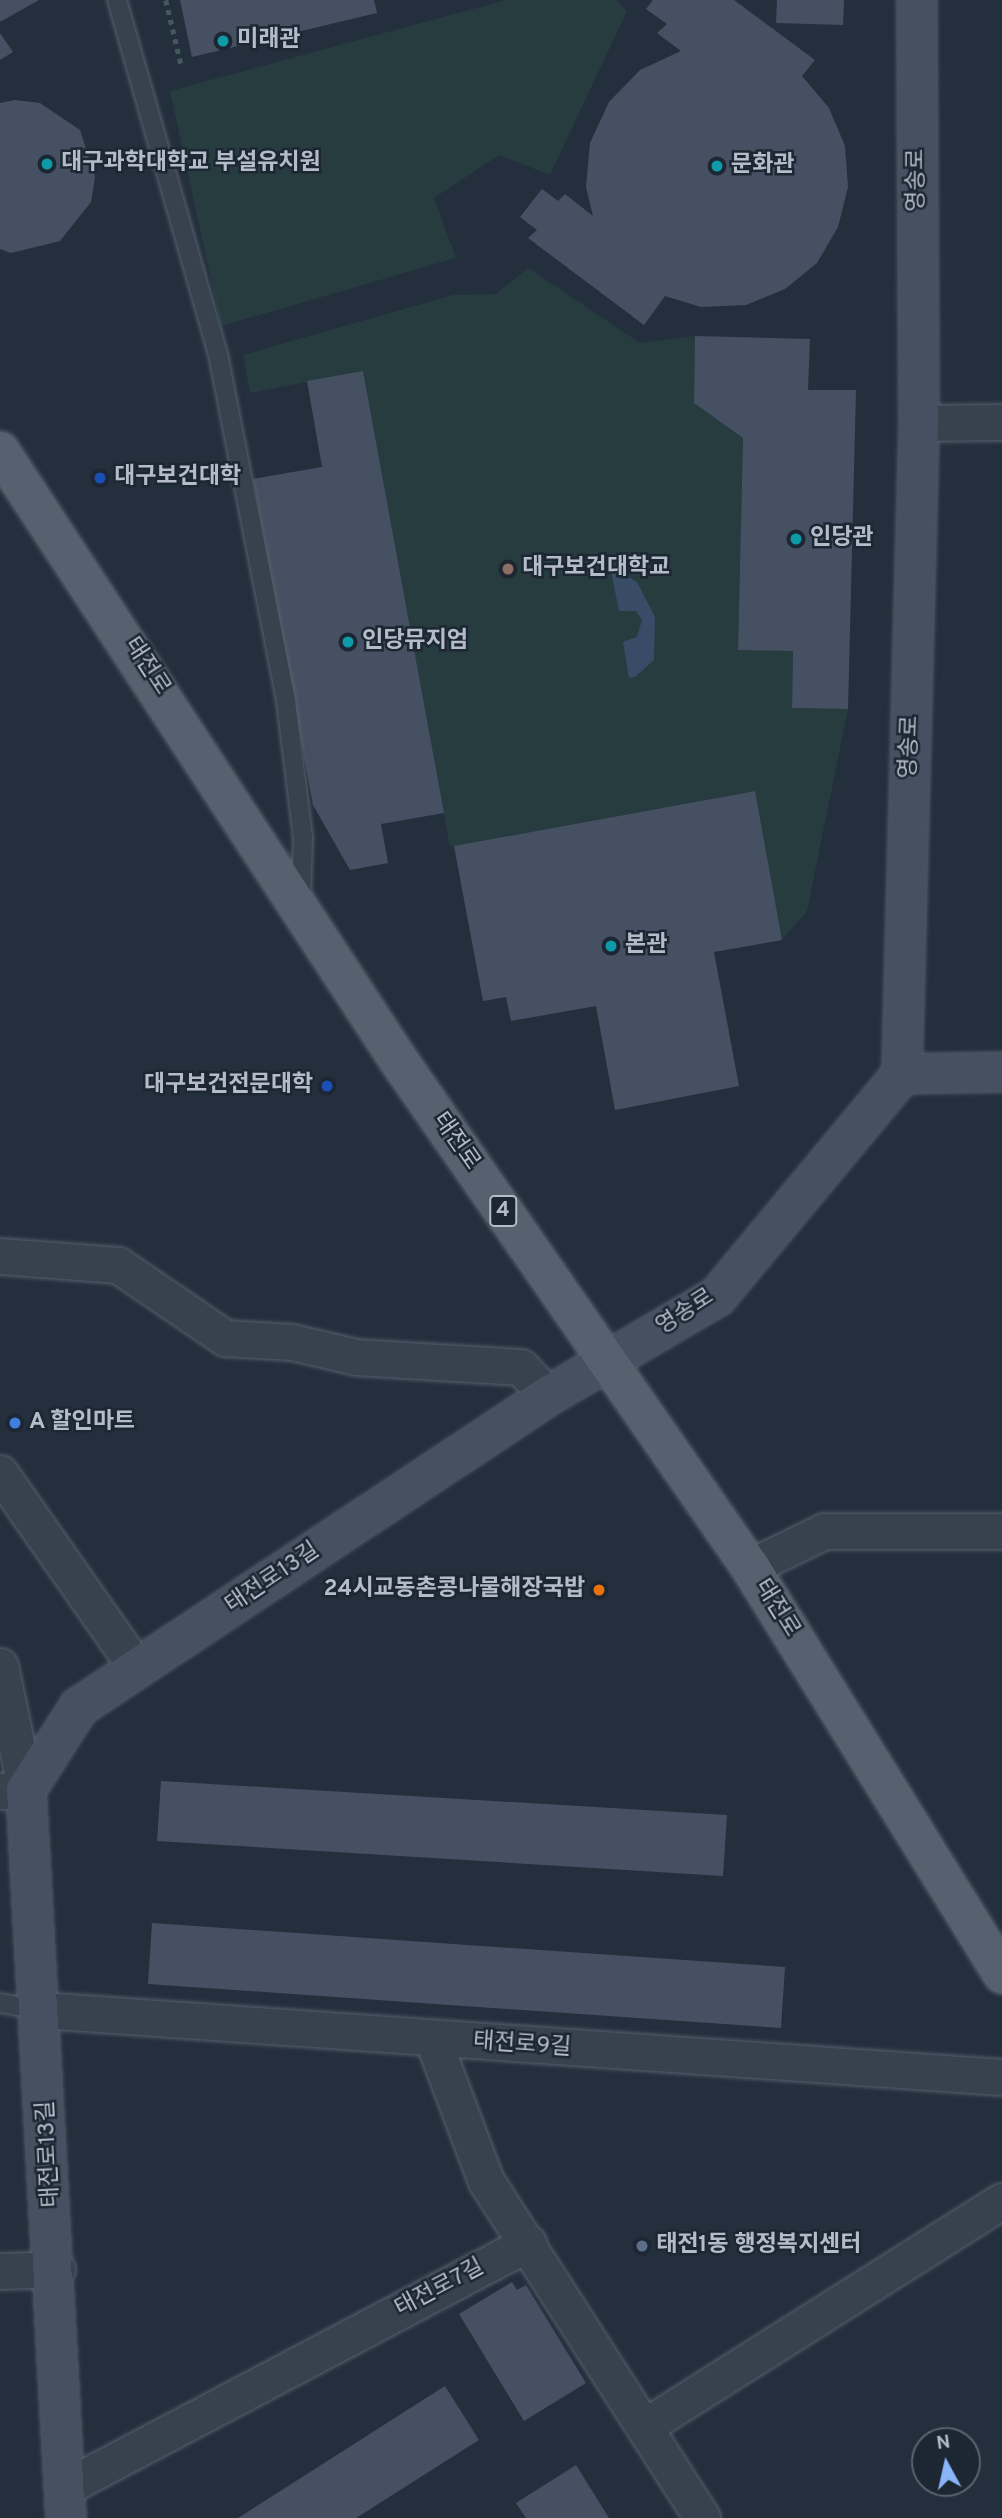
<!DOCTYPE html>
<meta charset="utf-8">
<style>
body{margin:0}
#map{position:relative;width:1002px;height:2518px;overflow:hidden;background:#242f3e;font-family:Overpass,"Noto Sans KR",sans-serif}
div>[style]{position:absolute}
.green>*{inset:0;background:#263c3f}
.water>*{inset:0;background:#394c67}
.building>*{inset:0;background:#455162}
.path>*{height:4.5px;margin-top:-2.25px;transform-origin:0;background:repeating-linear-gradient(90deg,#44595c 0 5px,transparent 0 10px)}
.roads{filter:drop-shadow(0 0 2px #565f6c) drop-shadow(0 0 2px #565f6c)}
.lane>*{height:18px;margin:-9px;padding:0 9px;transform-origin:9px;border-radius:9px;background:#38414e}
.street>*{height:35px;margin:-17.5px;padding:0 17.5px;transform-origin:17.5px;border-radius:17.5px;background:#38414e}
.secondary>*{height:38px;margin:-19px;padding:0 19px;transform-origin:19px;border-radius:19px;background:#465061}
.primary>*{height:38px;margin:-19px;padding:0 19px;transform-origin:19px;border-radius:19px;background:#56606e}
.dots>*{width:19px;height:19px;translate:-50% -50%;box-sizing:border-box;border:4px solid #1d2633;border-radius:50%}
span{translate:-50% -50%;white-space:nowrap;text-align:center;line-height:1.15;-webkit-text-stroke:5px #1d2633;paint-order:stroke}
.shield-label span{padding:2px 5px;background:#1d2633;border:2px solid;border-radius:5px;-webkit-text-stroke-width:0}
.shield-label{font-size:21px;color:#b4bcc9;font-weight:700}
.poi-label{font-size:23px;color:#b4bcc9;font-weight:700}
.left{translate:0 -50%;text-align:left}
.right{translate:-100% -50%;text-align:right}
.street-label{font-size:23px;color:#b4bcc9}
.north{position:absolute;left:911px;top:2427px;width:70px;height:70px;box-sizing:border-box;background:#1d2633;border:2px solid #59626f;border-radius:50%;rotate:352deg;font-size:19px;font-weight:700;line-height:28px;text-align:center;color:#b4bcc9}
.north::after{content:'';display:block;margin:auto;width:24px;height:32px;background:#8ab4f8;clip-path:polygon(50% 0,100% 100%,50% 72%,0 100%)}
</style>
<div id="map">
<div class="green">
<i style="clip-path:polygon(506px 0,617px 0,627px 11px,550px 175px,499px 155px,434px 198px,456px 258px,221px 326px,170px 91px)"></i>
<i style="clip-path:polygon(528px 268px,640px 343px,695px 336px,694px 403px,743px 438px,738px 649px,793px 651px,792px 708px,848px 709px,807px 911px,782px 940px,754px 791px,450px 847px,363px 371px,250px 393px,243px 355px,453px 295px,496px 294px)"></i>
</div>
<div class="water">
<i style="clip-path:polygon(610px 566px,637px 582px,655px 617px,654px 660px,635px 677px,629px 678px,623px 642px,637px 637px,642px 620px,636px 611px,619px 611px)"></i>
</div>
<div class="building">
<i style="clip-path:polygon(0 0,39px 0,0 22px)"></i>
<i style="clip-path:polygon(180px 0,374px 0,377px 13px,192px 57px)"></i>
<i style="clip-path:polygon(653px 0,734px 0,815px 60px,802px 76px,829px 108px,845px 146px,848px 187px,838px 227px,817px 263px,785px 289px,746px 305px,701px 307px,665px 296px,644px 325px,528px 238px,537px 230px,520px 217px,542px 189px,558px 201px,565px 194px,593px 216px,586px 187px,590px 143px,609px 102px,640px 70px,681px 51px,657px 33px,667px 24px,646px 9px)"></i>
<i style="clip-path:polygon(777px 0,844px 0,843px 25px,776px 23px)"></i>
<i style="clip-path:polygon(0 33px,13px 52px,0 60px)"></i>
<i style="clip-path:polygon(15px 100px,40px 103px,80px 130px,95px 177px,91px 202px,60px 241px,11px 253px,0 249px,0 103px)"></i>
<i style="clip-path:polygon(695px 336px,810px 339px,808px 390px,856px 390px,848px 709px,792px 708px,793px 651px,738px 650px,743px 438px,694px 403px)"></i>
<i style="clip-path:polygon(363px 371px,444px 813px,381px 824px,388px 863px,350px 870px,313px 805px,253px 479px,322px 467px,307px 381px)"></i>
<i style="clip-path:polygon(755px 791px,782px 940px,714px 952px,739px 1086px,615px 1110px,596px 1006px,511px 1021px,506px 997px,483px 1001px,454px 846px)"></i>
<i style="clip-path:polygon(161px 1781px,727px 1815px,723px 1876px,157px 1841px)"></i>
<i style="clip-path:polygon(152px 1923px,785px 1967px,781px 2028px,148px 1984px)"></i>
<i style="clip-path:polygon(512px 2282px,517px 2290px,526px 2285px,586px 2383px,524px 2421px,459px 2314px)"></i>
<i style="clip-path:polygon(445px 2386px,479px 2440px,356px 2518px,238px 2518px)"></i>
<i style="clip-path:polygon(576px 2465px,609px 2518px,526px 2518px,516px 2503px)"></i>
</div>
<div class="path">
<i style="left:166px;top:0;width:66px;rotate:76.8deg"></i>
</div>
<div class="roads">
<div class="lane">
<i style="left:117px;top:0;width:368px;rotate:74.1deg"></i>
<i style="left:218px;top:354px;width:354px;rotate:78.9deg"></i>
<i style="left:286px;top:701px;width:137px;rotate:82.9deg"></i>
<i style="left:303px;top:837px;width:63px;rotate:91.8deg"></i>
<i style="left:0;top:2003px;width:42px;rotate:9.7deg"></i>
</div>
<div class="street">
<i style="left:919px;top:423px;width:83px;rotate:-0.7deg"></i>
<i style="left:0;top:1256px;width:118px;rotate:4.4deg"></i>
<i style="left:118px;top:1265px;width:130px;rotate:34.3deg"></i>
<i style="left:225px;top:1338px;width:67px;rotate:3.4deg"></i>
<i style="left:292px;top:1342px;width:66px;rotate:13.2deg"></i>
<i style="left:356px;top:1357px;width:165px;rotate:3.5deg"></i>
<i style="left:521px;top:1367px;width:40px;rotate:47deg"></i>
<i style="left:0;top:1473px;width:239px;rotate:55deg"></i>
<i style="left:750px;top:1567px;width:82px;rotate:-25.9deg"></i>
<i style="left:824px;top:1531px;width:178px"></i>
<i style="left:0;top:1666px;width:127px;rotate:78.2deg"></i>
<i style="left:26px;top:1790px;width:26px;rotate:178deg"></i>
<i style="left:41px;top:2010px;width:963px;rotate:3.99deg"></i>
<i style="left:433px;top:2040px;width:151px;rotate:69.4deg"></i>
<i style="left:486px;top:2181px;width:400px;rotate:57.3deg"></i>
<i style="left:0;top:2271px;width:57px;rotate:-2deg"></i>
<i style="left:644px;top:2427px;width:423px;rotate:-32.3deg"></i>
<i style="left:64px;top:2488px;width:525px;rotate:-27.83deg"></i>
</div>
<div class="secondary">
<i style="left:902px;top:1074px;width:100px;rotate:-1.1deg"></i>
<i style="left:66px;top:2518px;width:729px;rotate:-93.14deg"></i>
<i style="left:26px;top:1790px;width:98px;rotate:-57.4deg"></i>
<i style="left:79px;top:1707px;width:563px;rotate:-33.55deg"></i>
<i style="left:548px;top:1396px;width:196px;rotate:-30.4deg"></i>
<i style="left:717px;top:1297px;width:290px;rotate:-50.3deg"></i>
<i style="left:902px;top:1074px;width:651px;rotate:-88.5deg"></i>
<i style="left:919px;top:423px;width:423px;rotate:-90.3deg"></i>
</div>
<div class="primary">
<i style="left:0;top:451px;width:729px;rotate:56.81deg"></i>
<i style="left:399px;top:1061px;width:616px;rotate:55.25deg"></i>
<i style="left:750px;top:1567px;width:479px;rotate:58.2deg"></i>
</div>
</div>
<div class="dots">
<i style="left:223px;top:41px;background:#0f9aa8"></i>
<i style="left:47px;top:164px;background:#0f9aa8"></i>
<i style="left:717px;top:166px;background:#0f9aa8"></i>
<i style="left:100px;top:478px;background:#1a4fb4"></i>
<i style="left:796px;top:539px;background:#0f9aa8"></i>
<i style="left:508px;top:569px;background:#8d6e63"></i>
<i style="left:348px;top:642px;background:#0f9aa8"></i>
<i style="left:611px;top:946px;background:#0f9aa8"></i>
<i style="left:327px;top:1086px;background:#1a4fb4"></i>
<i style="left:15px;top:1423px;background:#3f7fe0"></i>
<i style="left:599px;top:1590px;background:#e8710a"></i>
<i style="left:642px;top:2246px;background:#5c6f8a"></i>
</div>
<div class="shield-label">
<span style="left:503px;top:1211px">4</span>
</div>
<div class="poi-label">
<span class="left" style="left:237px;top:41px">미래관</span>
<span class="left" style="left:61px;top:164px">대구과학대학교 부설유치원</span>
<span class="left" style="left:731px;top:166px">문화관</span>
<span class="left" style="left:114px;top:478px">대구보건대학</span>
<span class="left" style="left:810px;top:539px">인당관</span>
<span class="left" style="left:522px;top:569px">대구보건대학교</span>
<span class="left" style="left:362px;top:642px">인당뮤지엄</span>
<span class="left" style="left:625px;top:946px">본관</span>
<span class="right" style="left:313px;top:1086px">대구보건전문대학</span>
<span class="left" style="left:29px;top:1423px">A 할인마트</span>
<span class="right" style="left:585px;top:1590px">24시교동촌콩나물해장국밥</span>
<span class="left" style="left:656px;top:2246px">태전1동 행정복지센터</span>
</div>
<div class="street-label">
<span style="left:918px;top:180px;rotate:-90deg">영송로</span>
<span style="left:146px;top:667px;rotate:57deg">태전로</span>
<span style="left:911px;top:747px;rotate:-88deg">영송로</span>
<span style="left:455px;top:1142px;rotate:55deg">태전로</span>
<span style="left:686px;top:1313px;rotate:-33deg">영송로</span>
<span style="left:273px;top:1579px;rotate:-34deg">태전로13길</span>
<span style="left:776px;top:1609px;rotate:58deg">태전로</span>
<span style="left:522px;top:2046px;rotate:4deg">태전로9길</span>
<span style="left:50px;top:2154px;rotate:-93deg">태전로13길</span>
<span style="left:440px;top:2289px;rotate:-28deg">태전로7길</span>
</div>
<div class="north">N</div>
</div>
